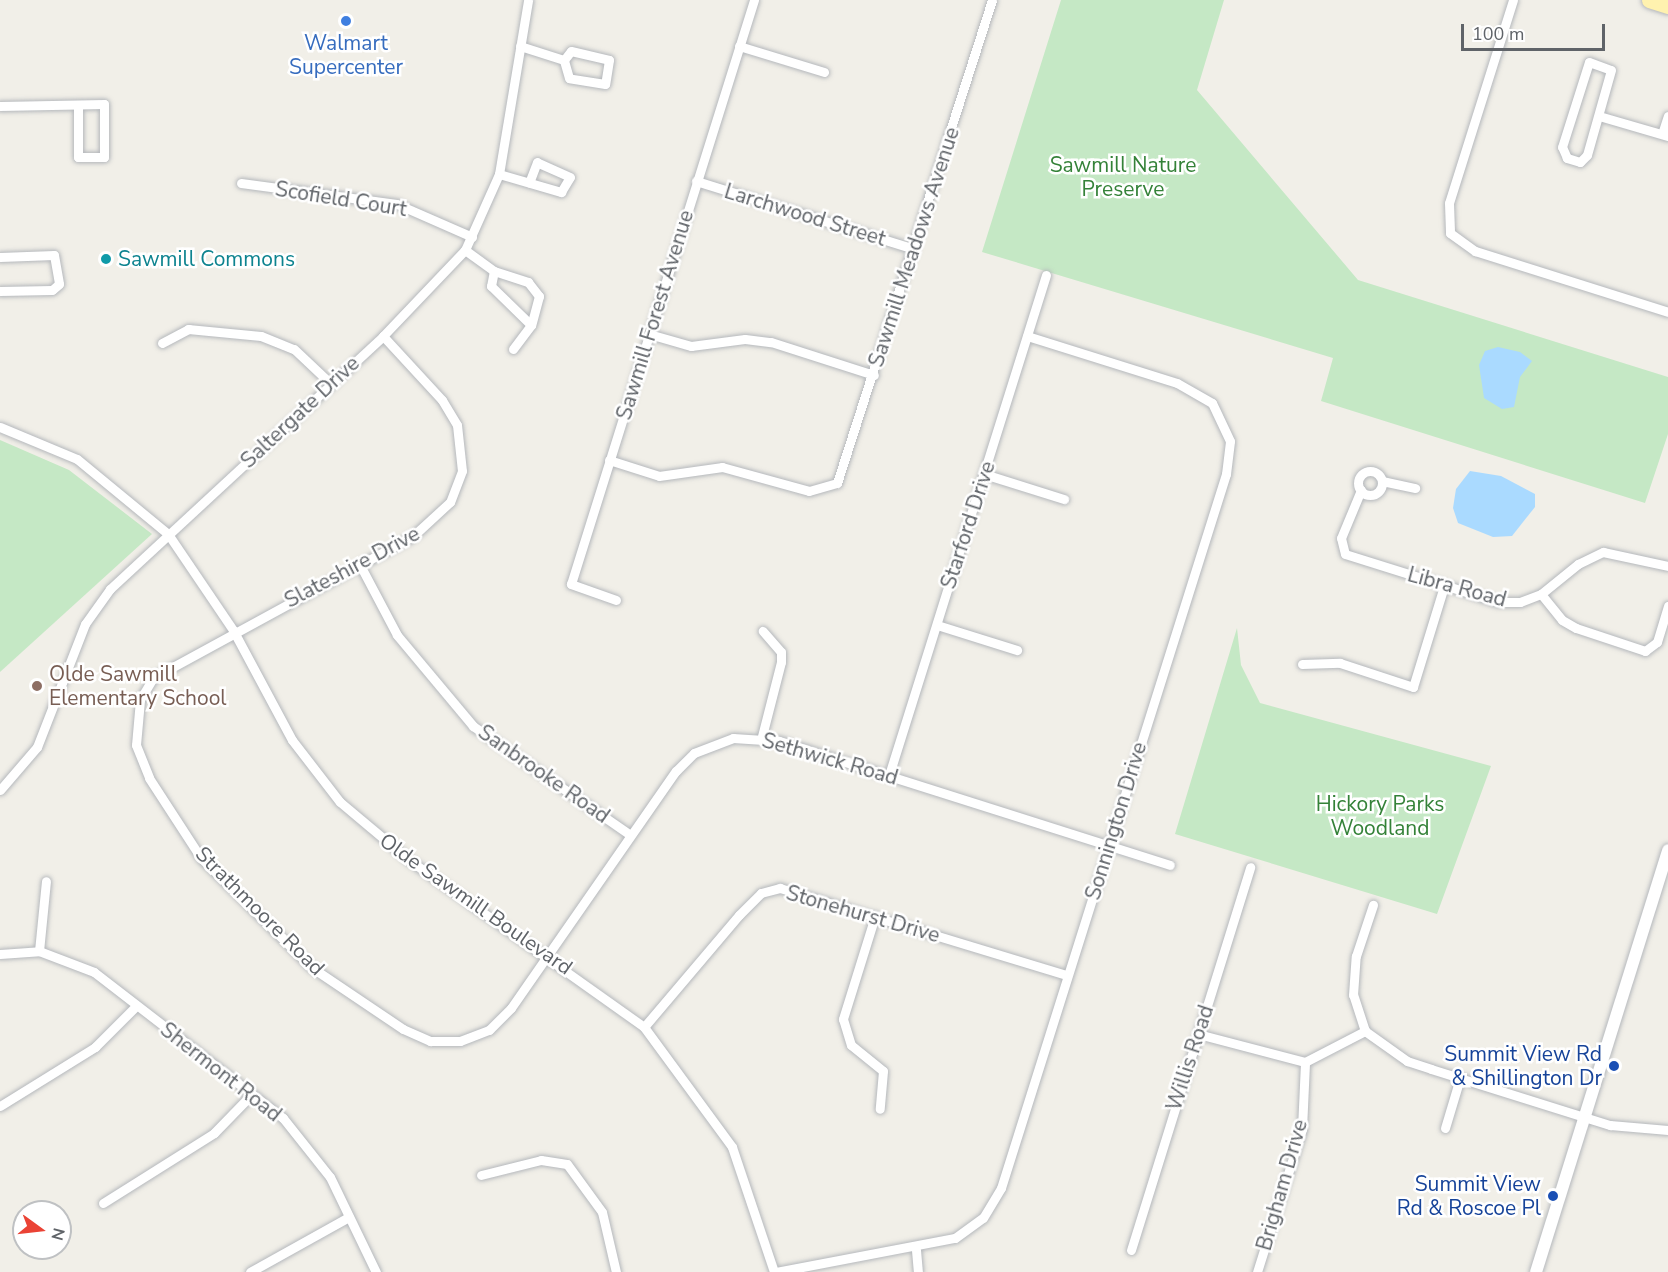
<!DOCTYPE html>
<style>
body{margin:0}
#map{position:relative;width:1668px;height:1272px;overflow:hidden;background:#f1efe8;font-family:"Nunito Sans",sans-serif}
div>[style]{position:absolute}
.green>*{inset:0;background:#c5e8c5}
.water>*{inset:0;background:#aadaff}
.roads{filter:drop-shadow(0 0 2px #b5b8bc) drop-shadow(0 0 2px #b5b8bc)}
.minor>*{height:9px;margin:-4.5px;padding:0 4.5px;transform-origin:4.5px;border-radius:4.5px;background:#fff}
.minor>.ring{margin:-4.5px;padding:0;box-sizing:content-box;background:none;border:9px solid #fff;border-radius:50%}
.tertiary>*{height:12px;margin:-6px;padding:0 6px;transform-origin:6px;border-radius:6px;background:#fff}
.primary>*{height:15px;margin:-7.5px;padding:0 7.5px;transform-origin:7.5px;border-radius:7.5px;background:#fff2af}
.dots>*{width:16px;height:16px;translate:-50% -50%;box-sizing:border-box;border:3px solid #fff;border-radius:50%}
span{translate:-50% -50%;white-space:nowrap;text-align:center;line-height:1.15;-webkit-text-stroke:5px #fff;paint-order:stroke}
.shop-label{font-size:21px;color:#366cbe}
.park-label{font-size:21px;color:#348238}
.street-label{font-size:21px;color:#5f6368}
.culture-label{font-size:21px;color:#0d838f}
.left{translate:0 -50%;text-align:left}
.education-label{font-size:21px;color:#785e54}
.transit-label{font-size:21px;color:#164399}
.right{translate:-100% -50%;text-align:right}
.north{position:absolute;left:12px;top:1200px;width:60px;height:60px;box-sizing:border-box;background:#fff;border:2px solid #bfc1c3;border-radius:50%;rotate:105deg;font-size:16px;font-weight:700;line-height:24px;text-align:center;color:#5f6368}
.north::after{content:'';display:block;margin:auto;width:21px;height:27px;background:#ea4335;clip-path:polygon(50% 0,100% 100%,50% 72%,0 100%)}
.scale{position:absolute;left:1461px;top:24px;width:144px;height:27px;box-sizing:border-box;border:3px solid #5f6368;border-top:0;padding-left:8px;font-size:18px;line-height:21px;white-space:nowrap;color:#5f6368;-webkit-text-stroke:4px #fff;paint-order:stroke}
</style>
<div id="map">
<div class="green">
<i style="clip-path:polygon(1061px 0,1224px 0,1197px 90px,1358px 280px,1668px 377px,1668px 434px,1645px 503px,1321px 401px,1333px 358px,982px 252px)"></i>
<i style="clip-path:polygon(0 440px,69px 470px,152px 534px,0 672px)"></i>
<i style="clip-path:polygon(1237px 628px,1241px 665px,1260px 703px,1491px 766px,1437px 914px,1175px 834px)"></i>
</div>
<div class="water">
<i style="clip-path:polygon(1498px 347px,1520px 352px,1532px 361px,1520px 377px,1514px 407px,1502px 409px,1484px 398px,1479px 365px,1485px 351px)"></i>
<i style="clip-path:polygon(1470px 471px,1501px 476px,1535px 494px,1535px 507px,1512px 536px,1493px 537px,1458px 523px,1453px 508px,1456px 489px)"></i>
</div>
<div class="roads">
<div class="minor">
<i style="left:1513px;top:0;width:213px;rotate:107.5deg"></i>
<i style="left:1449px;top:203px;width:30px;rotate:88deg"></i>
<i style="left:1450px;top:233px;width:31px;rotate:36deg"></i>
<i style="left:1475px;top:251px;width:202px;rotate:17.5deg"></i>
<i style="left:520px;top:46px;width:46px;rotate:17.7deg"></i>
<i style="left:739px;top:46px;width:89px;rotate:17deg"></i>
<i style="left:571px;top:51px;width:39px;rotate:13deg"></i>
<i style="left:609px;top:60px;width:24px;rotate:99deg"></i>
<i style="left:605px;top:84px;width:36px;rotate:-171deg"></i>
<i style="left:569px;top:78px;width:19px;rotate:-106deg"></i>
<i style="left:564px;top:60px;width:11px;rotate:-52deg"></i>
<i style="left:1589px;top:62px;width:23px;rotate:20deg"></i>
<i style="left:1611px;top:70px;width:88px;rotate:105.8deg"></i>
<i style="left:1587px;top:155px;width:10px;rotate:135deg"></i>
<i style="left:1580px;top:162px;width:14px;rotate:-163deg"></i>
<i style="left:1567px;top:158px;width:12px;rotate:-114deg"></i>
<i style="left:1562px;top:147px;width:89px;rotate:-72.4deg"></i>
<i style="left:0;top:106px;width:104px;rotate:-1.1deg"></i>
<i style="left:104px;top:104px;width:53px;rotate:90deg"></i>
<i style="left:104px;top:157px;width:26px;rotate:180deg"></i>
<i style="left:78px;top:157px;width:52px;rotate:-90deg"></i>
<i style="left:1599px;top:116px;width:72px;rotate:16.2deg"></i>
<i style="left:1662px;top:134px;width:19px;rotate:-72deg"></i>
<i style="left:499px;top:174px;width:65px;rotate:16.2deg"></i>
<i style="left:561px;top:192px;width:17px;rotate:-59deg"></i>
<i style="left:570px;top:177px;width:36px;rotate:-156deg"></i>
<i style="left:537px;top:162px;width:22px;rotate:111deg"></i>
<i style="left:696px;top:181px;width:228px;rotate:17.3deg"></i>
<i style="left:241px;top:183px;width:157px;rotate:7.7deg"></i>
<i style="left:397px;top:204px;width:82px;rotate:23.7deg"></i>
<i style="left:465px;top:250px;width:36px;rotate:36deg"></i>
<i style="left:494px;top:271px;width:36px;rotate:18deg"></i>
<i style="left:528px;top:282px;width:18px;rotate:52deg"></i>
<i style="left:539px;top:296px;width:30px;rotate:105deg"></i>
<i style="left:531px;top:325px;width:56px;rotate:-135.7deg"></i>
<i style="left:491px;top:286px;width:15px;rotate:-79deg"></i>
<i style="left:0;top:257px;width:54px;rotate:-2.1deg"></i>
<i style="left:54px;top:255px;width:29px;rotate:80deg"></i>
<i style="left:59px;top:284px;width:9px;rotate:139deg"></i>
<i style="left:52px;top:290px;width:52px;rotate:178.9deg"></i>
<i style="left:649px;top:334px;width:44px;rotate:15.9deg"></i>
<i style="left:691px;top:346px;width:54px;rotate:-7.4deg"></i>
<i style="left:745px;top:339px;width:26px;rotate:7deg"></i>
<i style="left:771px;top:342px;width:108px;rotate:17.8deg"></i>
<i style="left:383px;top:336px;width:87px;rotate:47.3deg"></i>
<i style="left:442px;top:400px;width:29px;rotate:59deg"></i>
<i style="left:457px;top:425px;width:46px;rotate:83.8deg"></i>
<i style="left:462px;top:471px;width:33px;rotate:111deg"></i>
<i style="left:450px;top:502px;width:50px;rotate:137.4deg"></i>
<i style="left:413px;top:536px;width:296px;rotate:151.4deg"></i>
<i style="left:153px;top:678px;width:26px;rotate:121deg"></i>
<i style="left:140px;top:700px;width:45px;rotate:95.1deg"></i>
<i style="left:136px;top:745px;width:35px;rotate:68deg"></i>
<i style="left:149px;top:778px;width:95px;rotate:57deg"></i>
<i style="left:201px;top:858px;width:155px;rotate:44.7deg"></i>
<i style="left:311px;top:967px;width:111px;rotate:34deg"></i>
<i style="left:403px;top:1029px;width:30px;rotate:24deg"></i>
<i style="left:430px;top:1041px;width:30px"></i>
<i style="left:460px;top:1041px;width:31px;rotate:-21deg"></i>
<i style="left:489px;top:1030px;width:31px;rotate:-45deg"></i>
<i style="left:511px;top:1008px;width:289px;rotate:-55.2deg"></i>
<i style="left:676px;top:771px;width:25px;rotate:-45deg"></i>
<i style="left:694px;top:753px;width:42px;rotate:-21deg"></i>
<i style="left:733px;top:738px;width:46px;rotate:3.7deg"></i>
<i style="left:779px;top:741px;width:410px;rotate:17.6deg"></i>
<i style="left:162px;top:343px;width:30px;rotate:-28deg"></i>
<i style="left:188px;top:329px;width:73px;rotate:5.5deg"></i>
<i style="left:261px;top:336px;width:35px;rotate:22deg"></i>
<i style="left:294px;top:349px;width:51px;rotate:43.4deg"></i>
<i style="left:513px;top:349px;width:30px;rotate:-53deg"></i>
<i style="left:0;top:427px;width:83px;rotate:22.6deg"></i>
<i style="left:77px;top:459px;width:118px;rotate:39.5deg"></i>
<i style="left:168px;top:534px;width:116px;rotate:55.9deg"></i>
<i style="left:233px;top:630px;width:125px;rotate:61.8deg"></i>
<i style="left:292px;top:740px;width:78px;rotate:52.3deg"></i>
<i style="left:340px;top:802px;width:90px;rotate:40deg"></i>
<i style="left:409px;top:860px;width:288px;rotate:35.4deg"></i>
<i style="left:644px;top:1027px;width:149px;rotate:53.7deg"></i>
<i style="left:732px;top:1147px;width:132px;rotate:71.4deg"></i>
<i style="left:609px;top:460px;width:52px;rotate:17.7deg"></i>
<i style="left:659px;top:476px;width:64px;rotate:-8.1deg"></i>
<i style="left:722px;top:467px;width:90px;rotate:15.4deg"></i>
<i style="left:809px;top:491px;width:29px;rotate:-16deg"></i>
<i style="left:837px;top:483px;width:507px;rotate:-72.21deg"></i>
<i class="ring" style="left:1358px;top:471px;width:15px;height:15px"></i>
<i style="left:984px;top:474px;width:84px;rotate:17.4deg"></i>
<i style="left:1382px;top:481px;width:34px;rotate:12deg"></i>
<i style="left:1361px;top:490px;width:52px;rotate:112.6deg"></i>
<i style="left:1341px;top:538px;width:16px;rotate:76deg"></i>
<i style="left:1345px;top:554px;width:160px;rotate:17.4deg"></i>
<i style="left:1498px;top:602px;width:22px"></i>
<i style="left:1520px;top:602px;width:22px;rotate:-21deg"></i>
<i style="left:1541px;top:594px;width:48px;rotate:-39deg"></i>
<i style="left:1578px;top:564px;width:28px;rotate:-26deg"></i>
<i style="left:1603px;top:552px;width:66px;rotate:12.2deg"></i>
<i style="left:360px;top:565px;width:79px;rotate:62.1deg"></i>
<i style="left:397px;top:635px;width:119px;rotate:50.1deg"></i>
<i style="left:473px;top:726px;width:190px;rotate:34.7deg"></i>
<i style="left:1541px;top:594px;width:33px;rotate:51deg"></i>
<i style="left:1562px;top:620px;width:16px;rotate:30deg"></i>
<i style="left:1576px;top:628px;width:73px;rotate:18.4deg"></i>
<i style="left:1645px;top:651px;width:15px;rotate:-37deg"></i>
<i style="left:1657px;top:642px;width:38px;rotate:-73deg"></i>
<i style="left:616px;top:600px;width:48px;rotate:-160.4deg"></i>
<i style="left:571px;top:584px;width:612px;rotate:-72.6deg"></i>
<i style="left:937px;top:625px;width:84px;rotate:17.4deg"></i>
<i style="left:1302px;top:664px;width:38px;rotate:-2deg"></i>
<i style="left:1340px;top:663px;width:77px;rotate:18.2deg"></i>
<i style="left:1413px;top:687px;width:106px;rotate:-72.9deg"></i>
<i style="left:762px;top:736px;width:76px;rotate:-75.6deg"></i>
<i style="left:781px;top:662px;width:10px;rotate:-90deg"></i>
<i style="left:781px;top:652px;width:28px;rotate:-131deg"></i>
<i style="left:889px;top:775px;width:524px;rotate:-72.57deg"></i>
<i style="left:0;top:790px;width:57px;rotate:-49.3deg"></i>
<i style="left:37px;top:747px;width:132px;rotate:-68.7deg"></i>
<i style="left:85px;top:624px;width:43px;rotate:-54.5deg"></i>
<i style="left:110px;top:589px;width:372px;rotate:-42.8deg"></i>
<i style="left:383px;top:336px;width:119px;rotate:-46.4deg"></i>
<i style="left:465px;top:250px;width:83px;rotate:-65.9deg"></i>
<i style="left:499px;top:174px;width:176px;rotate:-80.5deg"></i>
<i style="left:875px;top:916px;width:108px;rotate:107.3deg"></i>
<i style="left:843px;top:1019px;width:27px;rotate:73deg"></i>
<i style="left:851px;top:1045px;width:41px;rotate:39.1deg"></i>
<i style="left:883px;top:1071px;width:38px;rotate:95deg"></i>
<i style="left:39px;top:951px;width:70px;rotate:-84.3deg"></i>
<i style="left:0;top:954px;width:39px;rotate:-4deg"></i>
<i style="left:39px;top:951px;width:59px;rotate:20.9deg"></i>
<i style="left:94px;top:972px;width:239px;rotate:37.7deg"></i>
<i style="left:283px;top:1118px;width:75px;rotate:51.5deg"></i>
<i style="left:330px;top:1177px;width:106px;rotate:64.2deg"></i>
<i style="left:644px;top:1027px;width:147px;rotate:-49.7deg"></i>
<i style="left:739px;top:915px;width:31px;rotate:-45deg"></i>
<i style="left:761px;top:893px;width:20px;rotate:-15deg"></i>
<i style="left:780px;top:888px;width:299px;rotate:16.9deg"></i>
<i style="left:1365px;top:1031px;width:52px;rotate:35.5deg"></i>
<i style="left:1407px;top:1061px;width:25px;rotate:18deg"></i>
<i style="left:1431px;top:1069px;width:188px;rotate:17.4deg"></i>
<i style="left:1610px;top:1125px;width:58px;rotate:4.9deg"></i>
<i style="left:1365px;top:1031px;width:38px;rotate:-108deg"></i>
<i style="left:1353px;top:995px;width:39px;rotate:-86deg"></i>
<i style="left:1356px;top:956px;width:54px;rotate:-71.6deg"></i>
<i style="left:1198px;top:1034px;width:111px;rotate:14.7deg"></i>
<i style="left:1305px;top:1062px;width:68px;rotate:-27.3deg"></i>
<i style="left:0;top:1106px;width:112px;rotate:-31.8deg"></i>
<i style="left:95px;top:1047px;width:58px;rotate:-45deg"></i>
<i style="left:1445px;top:1128px;width:52px;rotate:-73.3deg"></i>
<i style="left:481px;top:1175px;width:62px;rotate:-14deg"></i>
<i style="left:541px;top:1160px;width:26px;rotate:9deg"></i>
<i style="left:567px;top:1164px;width:59px;rotate:53.9deg"></i>
<i style="left:602px;top:1212px;width:62px;rotate:76.9deg"></i>
<i style="left:103px;top:1203px;width:131px;rotate:-32.2deg"></i>
<i style="left:214px;top:1133px;width:53px;rotate:-45.8deg"></i>
<i style="left:916px;top:1250px;width:22px;rotate:85deg"></i>
<i style="left:1131px;top:1250px;width:401px;rotate:-72.7deg"></i>
<i style="left:250px;top:1272px;width:113px;rotate:-29.1deg"></i>
<i style="left:776px;top:1272px;width:182px;rotate:-10.8deg"></i>
<i style="left:955px;top:1238px;width:34px;rotate:-36deg"></i>
<i style="left:983px;top:1218px;width:35px;rotate:-59deg"></i>
<i style="left:1001px;top:1188px;width:749px;rotate:-72.51deg"></i>
<i style="left:1226px;top:474px;width:33px;rotate:-83deg"></i>
<i style="left:1230px;top:441px;width:42px;rotate:-115.3deg"></i>
<i style="left:1212px;top:403px;width:40px;rotate:-150.3deg"></i>
<i style="left:1177px;top:383px;width:157px;rotate:-162.6deg"></i>
<i style="left:1257px;top:1272px;width:150px;rotate:-72.5deg"></i>
<i style="left:1302px;top:1129px;width:67px;rotate:-87.4deg"></i>
</div>
<div class="tertiary">
<i style="left:1536px;top:1272px;width:442px;rotate:-72.6deg"></i>
</div>
<div class="primary">
<i style="left:1649px;top:0;width:20px;rotate:18deg"></i>
</div>
</div>
<div class="dots">
<i style="left:346px;top:21px;background:#3f7fe0"></i>
<i style="left:106px;top:259px;background:#0f9aa8"></i>
<i style="left:37px;top:686px;background:#8d6e63"></i>
<i style="left:1614px;top:1066px;background:#1a4fb4"></i>
<i style="left:1553px;top:1196px;background:#1a4fb4"></i>
</div>
<div class="shop-label">
<span style="left:346px;top:55px">Walmart<br>Supercenter</span>
</div>
<div class="park-label">
<span style="left:1123px;top:177px">Sawmill Nature<br>Preserve</span>
<span style="left:1380px;top:816px">Hickory Parks<br>Woodland</span>
</div>
<div class="street-label">
<span style="left:341px;top:199px;rotate:9deg">Scofield Court</span>
<span style="left:805px;top:215px;rotate:17deg">Larchwood Street</span>
<span style="left:914px;top:247px;rotate:-72deg">Sawmill Meadows Avenue</span>
<span style="left:655px;top:315px;rotate:-73deg">Sawmill Forest Avenue</span>
<span style="left:300px;top:412px;rotate:-43deg">Saltergate Drive</span>
<span style="left:968px;top:525px;rotate:-72deg">Starford Drive</span>
<span style="left:352px;top:567px;rotate:-28deg">Slateshire Drive</span>
<span style="left:1457px;top:587px;rotate:15deg">Libra Road</span>
<span style="left:830px;top:759px;rotate:16deg">Sethwick Road</span>
<span style="left:544px;top:774px;rotate:35deg">Sanbrooke Road</span>
<span style="left:1116px;top:821px;rotate:-73deg">Sonnington Drive</span>
<span style="left:476px;top:904px;rotate:35deg">Olde Sawmill Boulevard</span>
<span style="left:260px;top:911px;rotate:45deg">Strathmoore Road</span>
<span style="left:863px;top:914px;rotate:16deg">Stonehurst Drive</span>
<span style="left:1190px;top:1058px;rotate:-72deg">Willis Road</span>
<span style="left:221px;top:1072px;rotate:38deg">Shermont Road</span>
<span style="left:1282px;top:1185px;rotate:-74deg">Brigham Drive</span>
</div>
<div class="culture-label">
<span class="left" style="left:118px;top:259px">Sawmill Commons</span>
</div>
<div class="education-label">
<span class="left" style="left:49px;top:686px">Olde Sawmill<br>Elementary School</span>
</div>
<div class="transit-label">
<span class="right" style="left:1602px;top:1066px">Summit View Rd<br>&amp; Shillington Dr</span>
<span class="right" style="left:1541px;top:1196px">Summit View<br>Rd &amp; Roscoe Pl</span>
</div>
<div class="north">N</div>
<div class="scale">100 m</div>
</div>
